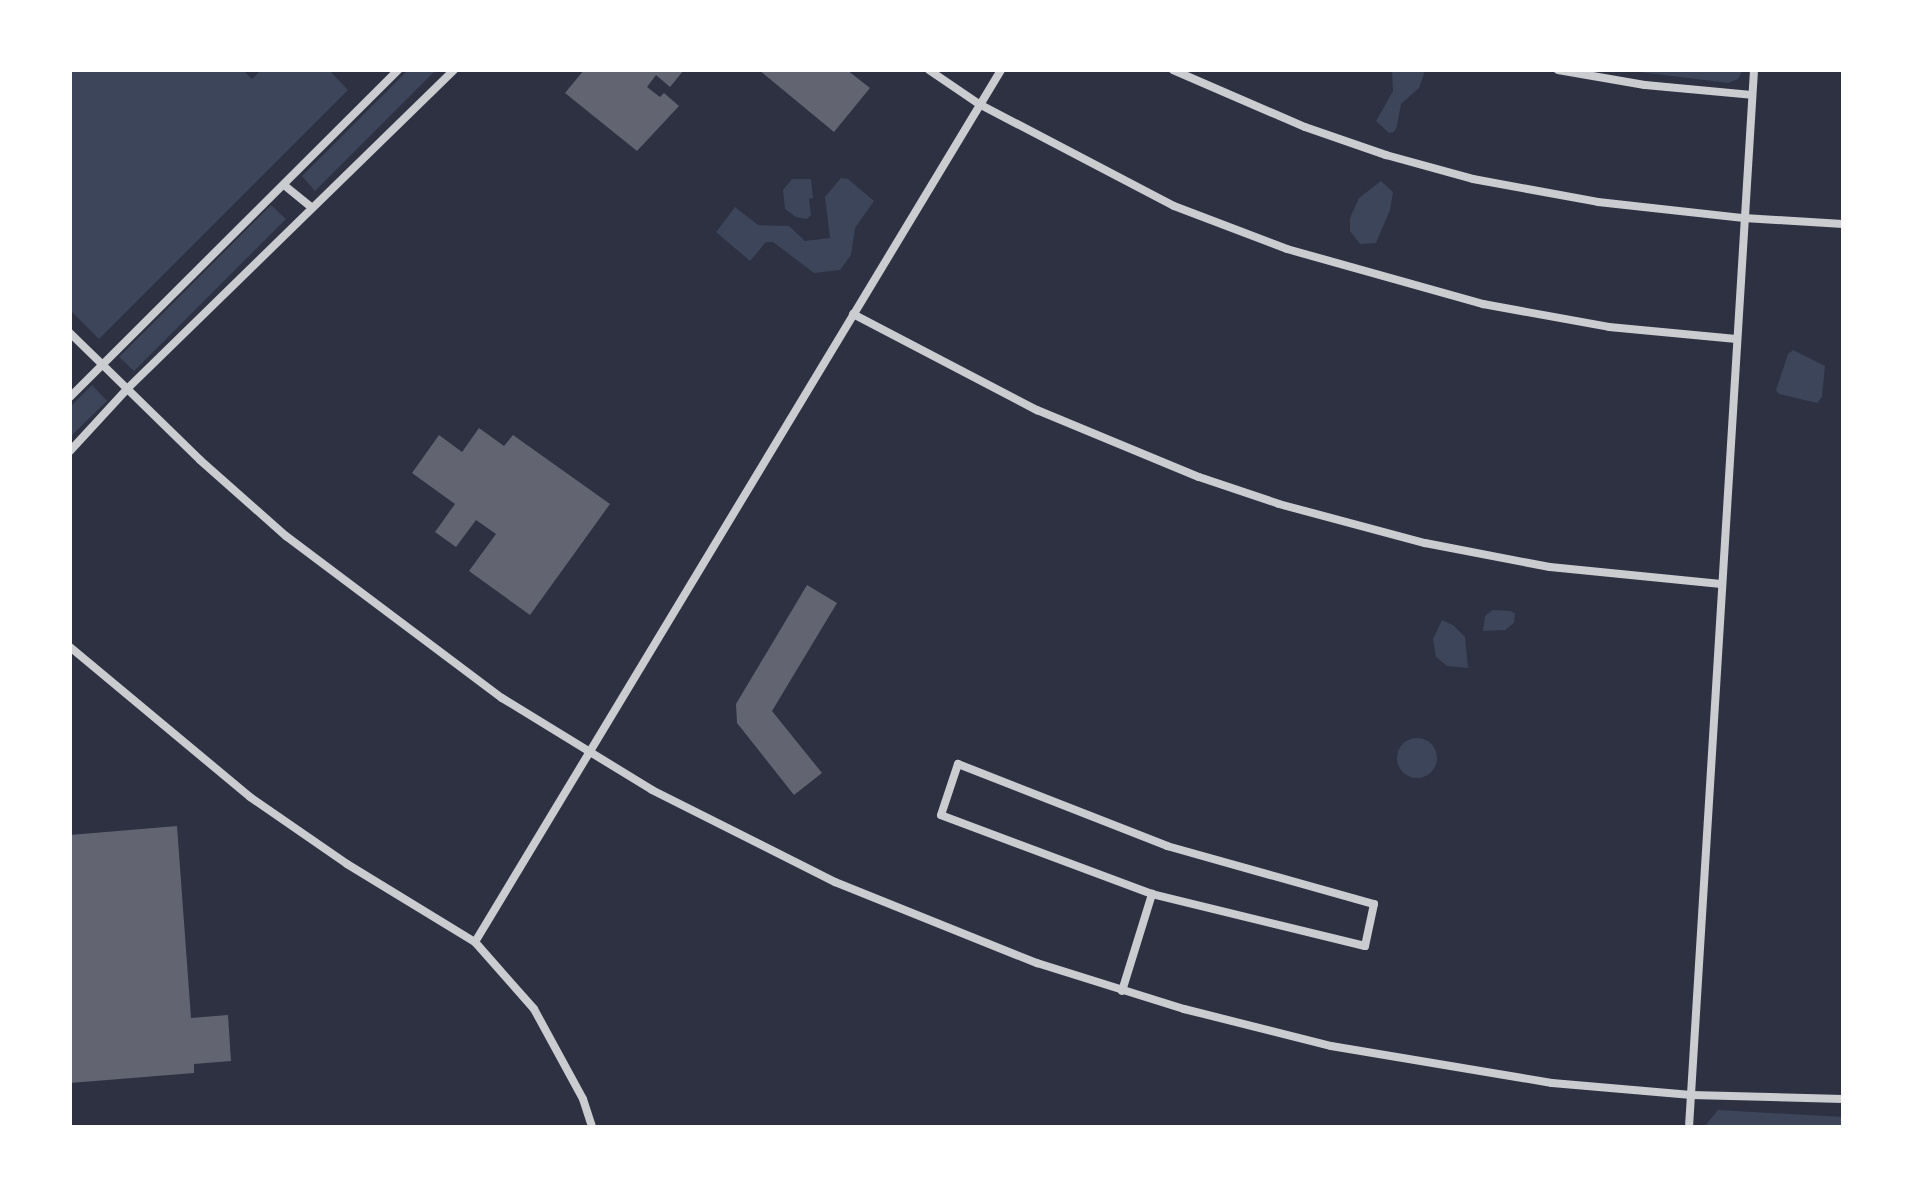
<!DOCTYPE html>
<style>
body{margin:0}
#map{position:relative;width:1913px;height:1197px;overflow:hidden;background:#2d3142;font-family:"Space Grotesk",sans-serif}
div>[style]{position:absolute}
.green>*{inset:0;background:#3c4559}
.round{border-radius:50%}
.building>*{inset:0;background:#626471}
.minor>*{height:8px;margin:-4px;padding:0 4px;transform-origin:4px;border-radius:4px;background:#caccd0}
span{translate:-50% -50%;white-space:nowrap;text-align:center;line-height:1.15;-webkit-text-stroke:8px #fff;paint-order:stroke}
.frame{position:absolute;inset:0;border:72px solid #fff;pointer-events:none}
</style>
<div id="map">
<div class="green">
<i style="clip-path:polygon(70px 70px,243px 70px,252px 79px,261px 70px,329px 70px,348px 90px,99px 339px,70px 310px)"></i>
<i style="clip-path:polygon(408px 70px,436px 70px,315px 191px,302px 176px)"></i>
<i style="clip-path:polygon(1392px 70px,1423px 70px,1424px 74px,1419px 88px,1401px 104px,1397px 126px,1394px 132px,1389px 133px,1376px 121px,1393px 91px)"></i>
<i style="clip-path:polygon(1624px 70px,1743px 70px,1738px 79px,1728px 83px)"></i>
<i style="clip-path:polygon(841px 178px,848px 179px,874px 201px,855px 228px,851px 255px,840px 270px,814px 273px,773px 242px,766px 242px,750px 261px,716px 232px,735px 207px,758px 225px,789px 226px,805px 241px,830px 238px,825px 197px)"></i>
<i style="clip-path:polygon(792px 179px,811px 179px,813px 198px,809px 199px,811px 215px,807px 219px,796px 217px,785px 209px,783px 190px)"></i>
<i style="clip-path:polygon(1381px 181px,1393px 192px,1390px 210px,1376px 243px,1360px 244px,1350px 231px,1350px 218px,1359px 198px)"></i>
<i style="clip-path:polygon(271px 205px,286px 219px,134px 371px,119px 357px)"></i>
<i style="clip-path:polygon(1793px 350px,1825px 366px,1822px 397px,1817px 403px,1779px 394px,1776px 390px,1788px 354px)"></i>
<i style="clip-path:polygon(92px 385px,107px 401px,70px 437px,70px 407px)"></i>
<i style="clip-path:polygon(1492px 610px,1511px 611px,1515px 614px,1514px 623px,1505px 630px,1483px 631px,1485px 616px)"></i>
<i style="clip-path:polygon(1442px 620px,1453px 625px,1465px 637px,1468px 668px,1447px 666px,1436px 657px,1433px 639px)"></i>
<i class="round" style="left:1397px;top:738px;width:40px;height:40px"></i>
<i style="clip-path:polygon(1718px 1110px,1843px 1117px,1843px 1127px,1704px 1127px)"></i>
</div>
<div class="building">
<i style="clip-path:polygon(584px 70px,684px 70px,670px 87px,656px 75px,647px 87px,660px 97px,664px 93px,679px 106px,637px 151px,565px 93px)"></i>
<i style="clip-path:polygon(759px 70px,847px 70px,870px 88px,834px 132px)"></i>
<i style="clip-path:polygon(479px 428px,504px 446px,513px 435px,610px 504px,530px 615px,469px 571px,496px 534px,476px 520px,456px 547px,435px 532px,455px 504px,412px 473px,439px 435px,462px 452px)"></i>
<i style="clip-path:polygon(807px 585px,837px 603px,772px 711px,822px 773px,794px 795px,737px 723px,736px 704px)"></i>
<i style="clip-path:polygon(177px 826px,191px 1018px,228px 1015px,231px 1061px,194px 1064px,194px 1073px,70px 1083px,70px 835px)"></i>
</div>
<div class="minor">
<i style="left:929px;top:70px;width:60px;rotate:34.2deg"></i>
<i style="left:979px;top:104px;width:220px;rotate:27.6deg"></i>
<i style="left:1174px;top:206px;width:121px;rotate:20.8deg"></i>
<i style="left:1287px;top:249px;width:204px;rotate:15.7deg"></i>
<i style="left:1483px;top:304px;width:128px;rotate:10.3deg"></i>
<i style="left:1609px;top:327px;width:128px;rotate:5.4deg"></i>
<i style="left:1173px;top:70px;width:144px;rotate:23.4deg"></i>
<i style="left:1305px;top:127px;width:86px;rotate:19.1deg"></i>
<i style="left:1386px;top:155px;width:90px;rotate:15.4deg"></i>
<i style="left:1473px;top:179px;width:127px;rotate:10.4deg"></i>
<i style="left:1598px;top:202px;width:147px;rotate:6.3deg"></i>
<i style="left:1744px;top:218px;width:99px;rotate:3.5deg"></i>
<i style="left:1558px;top:70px;width:88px;rotate:9.8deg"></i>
<i style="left:1645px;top:85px;width:107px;rotate:5.3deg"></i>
<i style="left:284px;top:185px;width:35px;rotate:39deg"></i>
<i style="left:853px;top:314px;width:208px;rotate:27.6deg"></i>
<i style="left:1037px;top:410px;width:175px;rotate:22.5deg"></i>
<i style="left:1199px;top:477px;width:84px;rotate:18.6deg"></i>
<i style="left:1279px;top:504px;width:151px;rotate:15deg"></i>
<i style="left:1425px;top:543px;width:127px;rotate:10.9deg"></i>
<i style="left:1550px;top:567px;width:172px;rotate:5.7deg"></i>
<i style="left:70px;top:333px;width:182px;rotate:44.3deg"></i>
<i style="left:200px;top:460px;width:115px;rotate:41.5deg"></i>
<i style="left:286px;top:536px;width:270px;rotate:36.9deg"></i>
<i style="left:502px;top:698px;width:176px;rotate:31.5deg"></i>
<i style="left:652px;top:790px;width:205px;rotate:26.7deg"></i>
<i style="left:835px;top:882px;width:218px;rotate:21.9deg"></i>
<i style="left:1037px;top:963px;width:154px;rotate:17.4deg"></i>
<i style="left:1184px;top:1009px;width:152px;rotate:14.1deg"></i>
<i style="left:1331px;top:1046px;width:224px;rotate:9.5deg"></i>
<i style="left:1552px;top:1083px;width:140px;rotate:4.9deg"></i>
<i style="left:1691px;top:1095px;width:152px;rotate:1.5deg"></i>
<i style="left:70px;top:397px;width:463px;rotate:-44.9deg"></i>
<i style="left:70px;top:451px;width:84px;rotate:-47.4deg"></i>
<i style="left:127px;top:389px;width:457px;rotate:-44.3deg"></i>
<i style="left:70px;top:647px;width:234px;rotate:39.8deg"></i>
<i style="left:250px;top:797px;width:118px;rotate:34.6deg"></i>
<i style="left:347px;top:864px;width:150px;rotate:31.4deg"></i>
<i style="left:475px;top:942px;width:89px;rotate:48.6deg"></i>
<i style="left:534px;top:1009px;width:102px;rotate:61.4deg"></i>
<i style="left:583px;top:1099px;width:29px;rotate:72deg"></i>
<i style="left:958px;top:764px;width:225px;rotate:21.4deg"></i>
<i style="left:1167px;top:846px;width:215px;rotate:15.7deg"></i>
<i style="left:1374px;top:904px;width:43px;rotate:102.1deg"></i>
<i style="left:1365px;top:946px;width:219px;rotate:-166.3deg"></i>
<i style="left:1152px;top:894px;width:225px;rotate:-159.5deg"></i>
<i style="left:941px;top:815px;width:54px;rotate:-71.6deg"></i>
<i style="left:475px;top:942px;width:1018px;rotate:-58.9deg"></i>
<i style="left:1122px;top:991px;width:102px;rotate:-72.8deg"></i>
<i style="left:1689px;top:1127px;width:1059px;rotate:-86.48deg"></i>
</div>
<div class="frame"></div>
</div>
